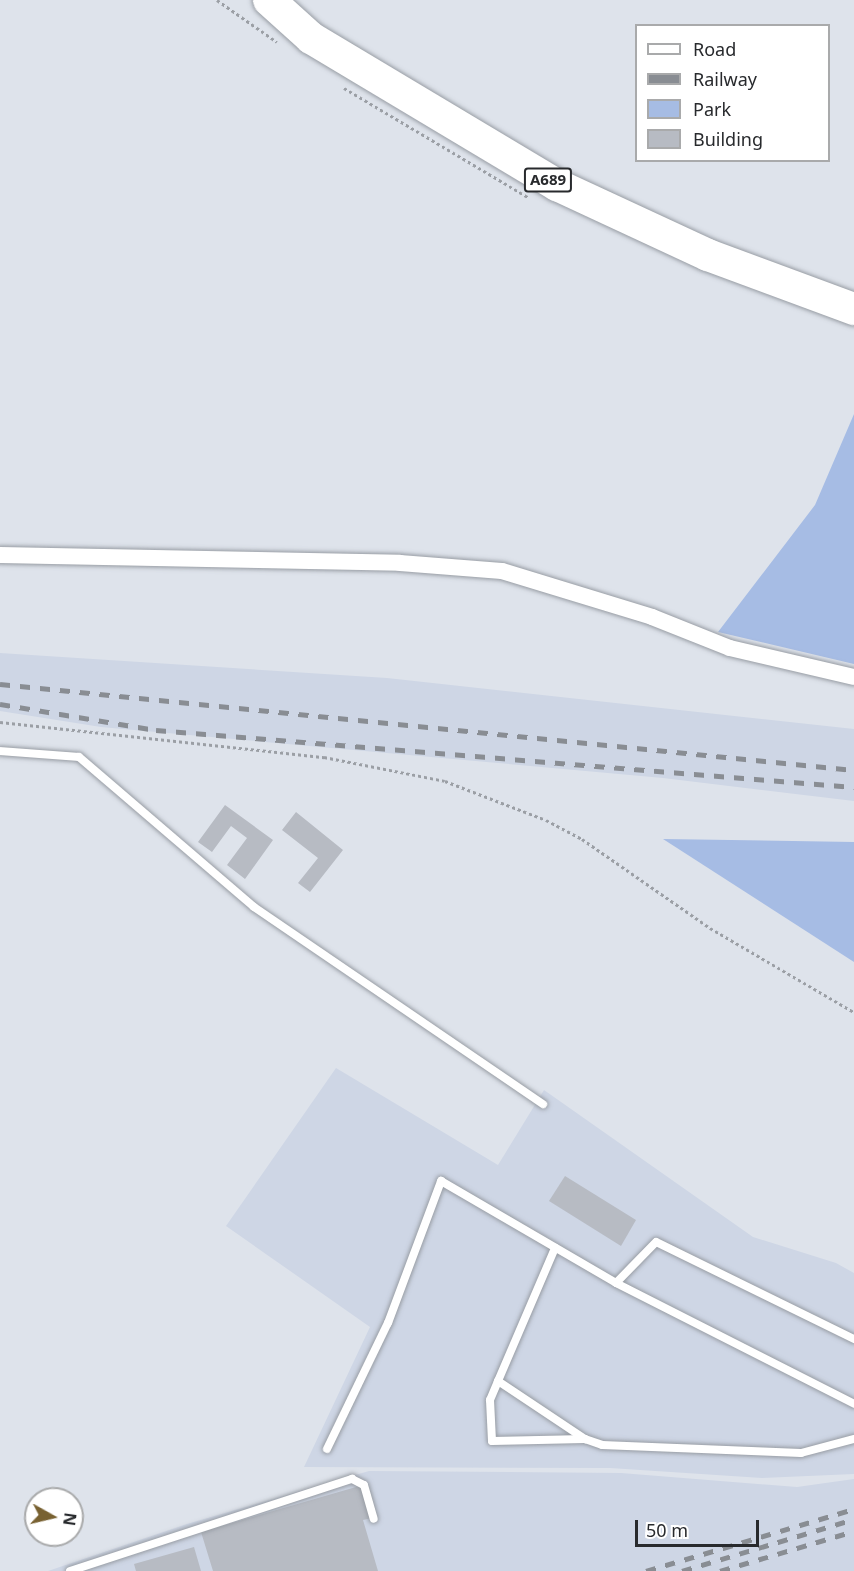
<!DOCTYPE html>
<style>
body{margin:0}
#map{position:relative;width:854px;height:1571px;overflow:hidden;background:#dee3eb;font-family:"Noto Sans",sans-serif}
div>[style]{position:absolute}
.built>*{inset:0;background:#ced6e5}
.green>*{inset:0;background:#a6bce4}
.building>*{inset:0;background:#b7bbc3}
.path>*{height:3px;margin-top:-1.5px;transform-origin:0;background:repeating-linear-gradient(90deg,#9b9fa5 0 3px,transparent 0 6px)}
.roads{filter:drop-shadow(0 0 2px #989da4) drop-shadow(0 0 2px #989da4)}
.lane>*{height:8px;margin:-4px;padding:0 4px;transform-origin:4px;border-radius:4px;background:#fff}
.street>*{height:16px;margin:-8px;padding:0 8px;transform-origin:8px;border-radius:8px;background:#fff}
.highway>*{height:32px;margin:-16px;padding:0 16px;transform-origin:16px;border-radius:16px;background:#fff}
.rail>*{height:4.5px;margin-top:-2.25px;transform-origin:0;background:repeating-linear-gradient(90deg,#898d93 0 10px,transparent 0 20px)}
span{translate:-50% -50%;white-space:nowrap;text-align:center;line-height:1.15;-webkit-text-stroke:4.5px #fff;paint-order:stroke}
.shield-label span{padding:2px 4px;background:#fff;border:2px solid;border-radius:4px;-webkit-text-stroke-width:0}
.shield-label{font-size:15px;color:#282a2d;font-weight:700}
.legend{position:absolute;left:635px;top:24px;width:195px;height:138px;box-sizing:border-box;background:#fff;border:2px solid #a9aaab;margin:0;padding:8px 10px;list-style:none;font-size:18px;color:#282a2d}
.legend li{display:flex;align-items:center;gap:12px;height:30px}
.legend b{width:30px;border:2px solid #a9aaab}
.north{position:absolute;left:24px;top:1487px;width:60px;height:60px;box-sizing:border-box;background:#fff;border:2px solid #a9aaab;border-radius:50%;rotate:98deg;font-size:16px;font-weight:700;line-height:24px;text-align:center;color:#282a2d}
.north::after{content:'';display:block;margin:auto;width:21px;height:27px;background:#786131;clip-path:polygon(50% 0,100% 100%,50% 72%,0 100%)}
.scale{position:absolute;left:635px;top:1520px;width:124px;height:27px;box-sizing:border-box;border:3px solid #282a2d;border-top:0;padding-left:8px;font-size:18px;line-height:21px;white-space:nowrap;color:#282a2d;-webkit-text-stroke:4px #fff;paint-order:stroke}
</style>
<div id="map">
<div class="built">
<i style="clip-path:polygon(0 653px,387px 678px,854px 729px,854px 801px,663px 778px,101px 727px,0 711px)"></i>
<i style="clip-path:polygon(336px 1068px,498px 1165px,544px 1090px,753px 1237px,836px 1263px,854px 1273px,854px 1474px,762px 1478px,610px 1468px,304px 1467px,370px 1327px,226px 1226px)"></i>
<i style="clip-path:polygon(369px 1471px,621px 1473px,797px 1487px,854px 1479px,854px 1571px,48px 1571px,187px 1524px)"></i>
</div>
<div class="green">
<i style="clip-path:polygon(854px 414px,854px 664px,718px 632px,815px 505px)"></i>
<i style="clip-path:polygon(663px 839px,854px 842px,854px 962px)"></i>
</div>
<div class="building">
<i style="clip-path:polygon(225px 805px,273px 840px,245px 879px,227px 865px,247px 838px,231px 826px,212px 852px,198px 842px)"></i>
<i style="clip-path:polygon(296px 812px,343px 850px,310px 892px,298px 883px,318px 858px,282px 830px)"></i>
<i style="clip-path:polygon(565px 1176px,636px 1220px,621px 1246px,549px 1201px)"></i>
<i style="clip-path:polygon(363px 1485px,372px 1518px,363px 1520px,378px 1571px,213px 1571px,201px 1532px)"></i>
<i style="clip-path:polygon(194px 1547px,201px 1571px,136px 1571px,134px 1564px)"></i>
</div>
<div class="path">
<i style="left:217px;top:0;width:73px;rotate:35deg"></i>
<i style="left:344px;top:88px;width:215px;rotate:30.7deg"></i>
<i style="left:0;top:722px;width:326px;rotate:6.2deg"></i>
<i style="left:324px;top:757px;width:123px;rotate:11.2deg"></i>
<i style="left:445px;top:781px;width:108px;rotate:21.1deg"></i>
<i style="left:546px;top:820px;width:41px;rotate:27.8deg"></i>
<i style="left:582px;top:839px;width:156px;rotate:34.8deg"></i>
<i style="left:710px;top:928px;width:167px;rotate:30.3deg"></i>
</div>
<div class="roads">
<div class="lane">
<i style="left:0;top:751px;width:79px;rotate:4.3deg"></i>
<i style="left:79px;top:757px;width:230px;rotate:40.6deg"></i>
<i style="left:254px;top:907px;width:350px;rotate:34.3deg"></i>
<i style="left:854px;top:1339px;width:220px;rotate:-153.9deg"></i>
<i style="left:656px;top:1242px;width:57px;rotate:134.3deg"></i>
<i style="left:616px;top:1283px;width:267px;rotate:26.9deg"></i>
<i style="left:498px;top:1381px;width:105px;rotate:33.7deg"></i>
<i style="left:585px;top:1439px;width:93px;rotate:178.8deg"></i>
<i style="left:492px;top:1441px;width:41px;rotate:-92.8deg"></i>
<i style="left:490px;top:1400px;width:21px;rotate:-67deg"></i>
<i style="left:498px;top:1381px;width:145px;rotate:-66.8deg"></i>
<i style="left:585px;top:1439px;width:18px;rotate:19deg"></i>
<i style="left:602px;top:1445px;width:199px;rotate:2.3deg"></i>
<i style="left:801px;top:1453px;width:55px;rotate:-14.8deg"></i>
<i style="left:327px;top:1449px;width:140px;rotate:-64.2deg"></i>
<i style="left:388px;top:1323px;width:152px;rotate:-69.5deg"></i>
<i style="left:441px;top:1181px;width:203px;rotate:30.2deg"></i>
<i style="left:70px;top:1571px;width:297px;rotate:-18.1deg"></i>
<i style="left:352px;top:1479px;width:13px;rotate:27deg"></i>
<i style="left:364px;top:1485px;width:35px;rotate:74deg"></i>
</div>
<div class="street">
<i style="left:0;top:555px;width:400px;rotate:1.1deg"></i>
<i style="left:400px;top:563px;width:102px;rotate:4.5deg"></i>
<i style="left:502px;top:571px;width:157px;rotate:17deg"></i>
<i style="left:652px;top:617px;width:84px;rotate:21.7deg"></i>
<i style="left:730px;top:648px;width:127px;rotate:13.2deg"></i>
</div>
<div class="highway">
<i style="left:269px;top:0;width:57px;rotate:42.1deg"></i>
<i style="left:311px;top:38px;width:287px;rotate:30.9deg"></i>
<i style="left:557px;top:185px;width:166px;rotate:24.9deg"></i>
<i style="left:708px;top:255px;width:156px;rotate:20.3deg"></i>
</div>
</div>
<div class="rail">
<i style="left:0;top:684px;width:858px;rotate:5.75deg"></i>
<i style="left:0;top:704px;width:158px;rotate:9.5deg"></i>
<i style="left:156px;top:730px;width:700px;rotate:4.67deg"></i>
<i style="left:646px;top:1571px;width:217px;rotate:-16.6deg"></i>
<i style="left:682px;top:1571px;width:180px;rotate:-16.8deg"></i>
<i style="left:720px;top:1571px;width:140px;rotate:-16.6deg"></i>
</div>
<div class="shield-label">
<span style="left:548px;top:180px">A689</span>
</div>
<ul class="legend">
<li><b style="height:8px;background:#fff"></b>Road</li>
<li><b style="height:8px;background:#898d93"></b>Railway</li>
<li><b style="height:16px;background:#a6bce4"></b>Park</li>
<li><b style="height:16px;background:#b7bbc3"></b>Building</li>
</ul>
<div class="north">N</div>
<div class="scale">50 m</div>
</div>
